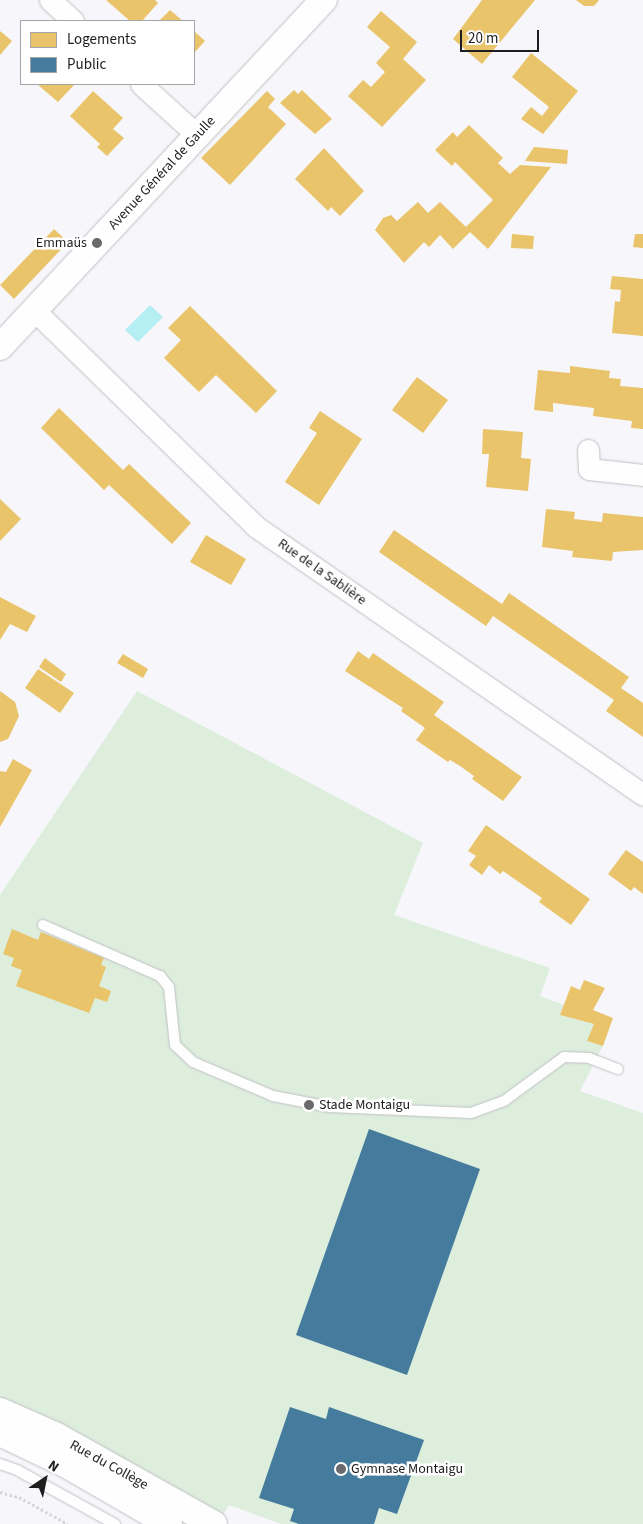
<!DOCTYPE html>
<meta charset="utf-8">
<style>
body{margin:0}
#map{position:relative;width:643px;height:1524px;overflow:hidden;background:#f6f6fb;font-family:"Source Sans 3",sans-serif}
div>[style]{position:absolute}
.green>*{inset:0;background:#ded}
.water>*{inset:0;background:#b5eff3}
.homes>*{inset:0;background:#e9c46a}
.public>*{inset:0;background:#457b9d}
.path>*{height:3px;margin-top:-1.5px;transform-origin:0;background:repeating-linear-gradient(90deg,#d5d5d6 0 2.5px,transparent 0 5px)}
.roads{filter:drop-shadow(0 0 1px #c1c1c5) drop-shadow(0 0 1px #c1c1c5)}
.service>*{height:10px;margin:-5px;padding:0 5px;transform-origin:5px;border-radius:5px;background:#fefefe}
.minor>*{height:21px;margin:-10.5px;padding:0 10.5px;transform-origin:10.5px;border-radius:10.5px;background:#fefefe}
.tertiary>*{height:26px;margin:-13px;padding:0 13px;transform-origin:13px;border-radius:13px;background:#fefefe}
.dots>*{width:14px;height:14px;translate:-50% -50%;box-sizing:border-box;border:2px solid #fff;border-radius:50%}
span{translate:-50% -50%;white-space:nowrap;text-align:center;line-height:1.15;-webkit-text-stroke:5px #fff;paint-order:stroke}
.street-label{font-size:14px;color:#1e1e20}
.poi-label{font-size:14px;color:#1e1e20}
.right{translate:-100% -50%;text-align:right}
.left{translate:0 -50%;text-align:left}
.legend{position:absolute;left:20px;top:20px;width:175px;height:65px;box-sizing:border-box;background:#fff;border:1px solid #a5a5a6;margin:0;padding:6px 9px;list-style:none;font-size:15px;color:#1e1e20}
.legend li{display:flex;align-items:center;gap:10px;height:25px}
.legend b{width:25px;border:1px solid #a5a5a6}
.north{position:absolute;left:20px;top:1454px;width:50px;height:50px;-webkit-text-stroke:4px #fff;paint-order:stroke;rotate:34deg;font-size:14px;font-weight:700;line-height:20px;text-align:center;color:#1e1e20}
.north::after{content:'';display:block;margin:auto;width:18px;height:22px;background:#1e1e20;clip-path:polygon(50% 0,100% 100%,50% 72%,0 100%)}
.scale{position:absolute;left:460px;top:30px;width:79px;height:22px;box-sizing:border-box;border:2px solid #1e1e20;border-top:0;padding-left:6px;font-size:15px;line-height:18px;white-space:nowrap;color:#1e1e20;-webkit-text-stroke:4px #fff;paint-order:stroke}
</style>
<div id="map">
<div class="green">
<i style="clip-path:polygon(137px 691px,423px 843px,394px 915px,550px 968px,540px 996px,564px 1005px,560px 1015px,594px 1024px,588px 1041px,603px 1046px,580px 1091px,643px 1113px,643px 1524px,281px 1524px,229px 1505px,221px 1518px,0 1402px,0 895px)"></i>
</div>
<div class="water">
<i style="clip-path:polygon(150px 305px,163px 317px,138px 342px,125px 330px)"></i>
</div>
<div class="homes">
<i style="clip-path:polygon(106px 0,155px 0,158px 3px,142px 21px,130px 21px)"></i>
<i style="clip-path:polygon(482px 0,535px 0,482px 64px,453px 39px)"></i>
<i style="clip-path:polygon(576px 0,599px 0,594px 6px,584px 6px)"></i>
<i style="clip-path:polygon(170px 10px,183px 21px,159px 21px)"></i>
<i style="clip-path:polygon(381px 11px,417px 42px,403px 59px,426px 80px,382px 127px,348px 96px,363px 80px,371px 87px,385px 72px,376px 63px,390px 47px,367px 27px)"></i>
<i style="clip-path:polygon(0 31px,12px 41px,0 55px)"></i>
<i style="clip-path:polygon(194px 31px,205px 41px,194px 53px)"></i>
<i style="clip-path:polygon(531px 53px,578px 91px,543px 134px,521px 119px,531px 107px,542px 116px,549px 107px,512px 77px)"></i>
<i style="clip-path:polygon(37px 84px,75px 84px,58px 102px)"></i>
<i style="clip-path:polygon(294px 90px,298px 94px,302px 90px,332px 119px,315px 134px,280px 103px)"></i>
<i style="clip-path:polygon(93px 91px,123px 118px,113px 129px,124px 138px,107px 156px,97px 147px,100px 144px,70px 116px)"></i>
<i style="clip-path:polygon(267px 91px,275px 99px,268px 107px,286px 124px,230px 185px,201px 158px)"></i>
<i style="clip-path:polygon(469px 125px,503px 158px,498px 163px,510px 174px,520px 165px,551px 167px,488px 249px,470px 232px,453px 249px,440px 235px,429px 247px,424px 242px,404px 263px,375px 230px,383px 218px,391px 215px,397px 221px,418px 202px,428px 213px,440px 202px,466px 227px,493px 200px,455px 162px,452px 166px,435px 150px,453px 132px,457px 137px)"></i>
<i style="clip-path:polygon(534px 147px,568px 150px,567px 164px,525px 161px)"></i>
<i style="clip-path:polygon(324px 148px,364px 191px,340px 216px,331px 207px,328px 211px,295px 179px)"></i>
<i style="clip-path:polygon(54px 229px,68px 242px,14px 299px,0 285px)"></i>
<i style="clip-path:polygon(512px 234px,534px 236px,533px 249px,511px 248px)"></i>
<i style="clip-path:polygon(635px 234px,643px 234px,643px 248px,633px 247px)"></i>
<i style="clip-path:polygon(612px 276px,643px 279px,643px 336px,612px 333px,615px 301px,620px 302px,621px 290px,610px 289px)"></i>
<i style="clip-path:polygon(190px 306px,277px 391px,256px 413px,216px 375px,199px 392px,164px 358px,181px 340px,168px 328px)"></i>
<i style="clip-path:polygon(570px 366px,610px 371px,609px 378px,621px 379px,620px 386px,643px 388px,643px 429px,631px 428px,632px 421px,593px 416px,594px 408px,553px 403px,553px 412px,534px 410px,538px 370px,570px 373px)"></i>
<i style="clip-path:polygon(417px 377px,448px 400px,423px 433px,392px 410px)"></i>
<i style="clip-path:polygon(59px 408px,123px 470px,129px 464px,191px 523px,172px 544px,109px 485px,104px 490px,41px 428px)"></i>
<i style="clip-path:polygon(320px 411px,362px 439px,319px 505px,285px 482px,317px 433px,309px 428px)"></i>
<i style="clip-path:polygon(483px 429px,523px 432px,521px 458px,531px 459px,528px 491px,486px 487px,489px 454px,482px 454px)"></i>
<i style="clip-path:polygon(0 499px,21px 519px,0 541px)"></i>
<i style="clip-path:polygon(546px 509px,575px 512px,574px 519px,602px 522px,603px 513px,643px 517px,643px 550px,613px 552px,612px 561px,572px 557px,573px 551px,542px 547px)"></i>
<i style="clip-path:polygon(394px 530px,502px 604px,509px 593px,629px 677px,621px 688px,643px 703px,643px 737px,606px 711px,614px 700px,493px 616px,486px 626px,379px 552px)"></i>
<i style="clip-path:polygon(206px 535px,246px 559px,231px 585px,190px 562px)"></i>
<i style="clip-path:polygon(0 597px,36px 616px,27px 632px,10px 624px,0 640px)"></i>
<i style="clip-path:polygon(358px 651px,369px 659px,373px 653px,444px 702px,434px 715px,522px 777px,503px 801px,472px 779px,474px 776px,460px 766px,450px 760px,448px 762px,416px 740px,425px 728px,401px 711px,403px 708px,345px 671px)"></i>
<i style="clip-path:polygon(123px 654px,148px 669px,143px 678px,117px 663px)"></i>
<i style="clip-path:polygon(45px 658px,66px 674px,61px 682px,39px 667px)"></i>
<i style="clip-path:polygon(38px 669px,74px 693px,60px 713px,25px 688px)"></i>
<i style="clip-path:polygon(0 691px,15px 702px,19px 716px,8px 739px,0 742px)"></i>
<i style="clip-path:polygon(13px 759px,32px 770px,0 827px,0 771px,6px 772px)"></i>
<i style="clip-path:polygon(486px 825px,590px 899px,571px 925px,539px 902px,542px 898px,503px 871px,500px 874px,489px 865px,482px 875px,469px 865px,476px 856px,468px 851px)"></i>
<i style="clip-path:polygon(626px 850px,643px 862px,643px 894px,634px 887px,631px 891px,608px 874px)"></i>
<i style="clip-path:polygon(12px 929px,38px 940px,41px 932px,104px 958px,101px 965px,106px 967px,99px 986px,111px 991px,107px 1002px,95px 998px,89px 1013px,16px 986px,22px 970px,11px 966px,14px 958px,3px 954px)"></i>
<i style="clip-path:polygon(584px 980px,605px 988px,593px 1010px,613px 1018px,603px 1046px,587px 1041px,594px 1024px,560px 1015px,571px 986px,580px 990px)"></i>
</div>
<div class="public">
<i style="clip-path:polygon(369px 1129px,480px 1169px,407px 1375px,296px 1335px)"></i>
<i style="clip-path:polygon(290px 1407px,326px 1419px,329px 1407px,424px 1440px,397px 1514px,379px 1508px,374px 1524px,299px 1524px,290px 1521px,294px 1509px,259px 1498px)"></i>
</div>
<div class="path">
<i style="left:0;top:1492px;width:20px;rotate:15deg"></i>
<i style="left:19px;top:1497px;width:56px;rotate:28.9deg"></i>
</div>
<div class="roads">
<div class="service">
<i style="left:43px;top:925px;width:128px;rotate:23.6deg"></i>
<i style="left:160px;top:976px;width:14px;rotate:51deg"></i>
<i style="left:169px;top:987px;width:58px;rotate:84.1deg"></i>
<i style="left:175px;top:1045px;width:25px;rotate:43deg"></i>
<i style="left:193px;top:1062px;width:87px;rotate:23deg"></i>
<i style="left:273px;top:1096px;width:58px;rotate:10.9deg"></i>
<i style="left:330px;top:1107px;width:141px;rotate:2.4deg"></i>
<i style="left:471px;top:1113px;width:35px;rotate:-20deg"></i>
<i style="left:504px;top:1101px;width:74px;rotate:-36.3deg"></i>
<i style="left:564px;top:1057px;width:25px;rotate:2deg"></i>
<i style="left:589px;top:1058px;width:31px;rotate:21deg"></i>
<i style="left:0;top:1464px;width:18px;rotate:19deg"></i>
<i style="left:17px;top:1470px;width:112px;rotate:28.9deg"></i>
</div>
<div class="minor">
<i style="left:50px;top:0;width:31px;rotate:42deg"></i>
<i style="left:141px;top:84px;width:76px;rotate:42.3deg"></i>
<i style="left:34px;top:310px;width:309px;rotate:44.3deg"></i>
<i style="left:255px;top:526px;width:472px;rotate:34.7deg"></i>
<i style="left:588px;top:450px;width:19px;rotate:87deg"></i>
<i style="left:589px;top:469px;width:54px;rotate:6.3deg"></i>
</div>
<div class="tertiary">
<i style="left:0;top:347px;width:475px;rotate:-47deg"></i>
<i style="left:0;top:1411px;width:62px;rotate:23.7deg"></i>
<i style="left:57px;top:1436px;width:180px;rotate:29.3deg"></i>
<i style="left:0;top:1433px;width:72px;rotate:25.5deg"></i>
<i style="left:65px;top:1464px;width:120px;rotate:30deg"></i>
</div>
</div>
<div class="dots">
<i style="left:97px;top:243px;background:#6a6a6d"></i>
<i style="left:309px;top:1105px;background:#6a6a6d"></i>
<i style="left:341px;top:1469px;background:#6a6a6d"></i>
</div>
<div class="street-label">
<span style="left:162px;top:173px;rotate:-47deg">Avenue Général de Gaulle</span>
<span style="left:322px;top:572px;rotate:35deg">Rue de la Sablière</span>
<span style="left:109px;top:1465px;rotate:29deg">Rue du Collège</span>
</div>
<div class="poi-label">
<span class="right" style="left:87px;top:243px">Emmaüs</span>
<span class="left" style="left:319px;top:1105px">Stade Montaigu</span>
<span class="left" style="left:351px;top:1469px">Gymnase Montaigu</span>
</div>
<ul class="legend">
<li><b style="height:14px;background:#e9c46a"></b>Logements</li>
<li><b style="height:14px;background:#457b9d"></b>Public</li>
</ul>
<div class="north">N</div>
<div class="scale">20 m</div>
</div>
